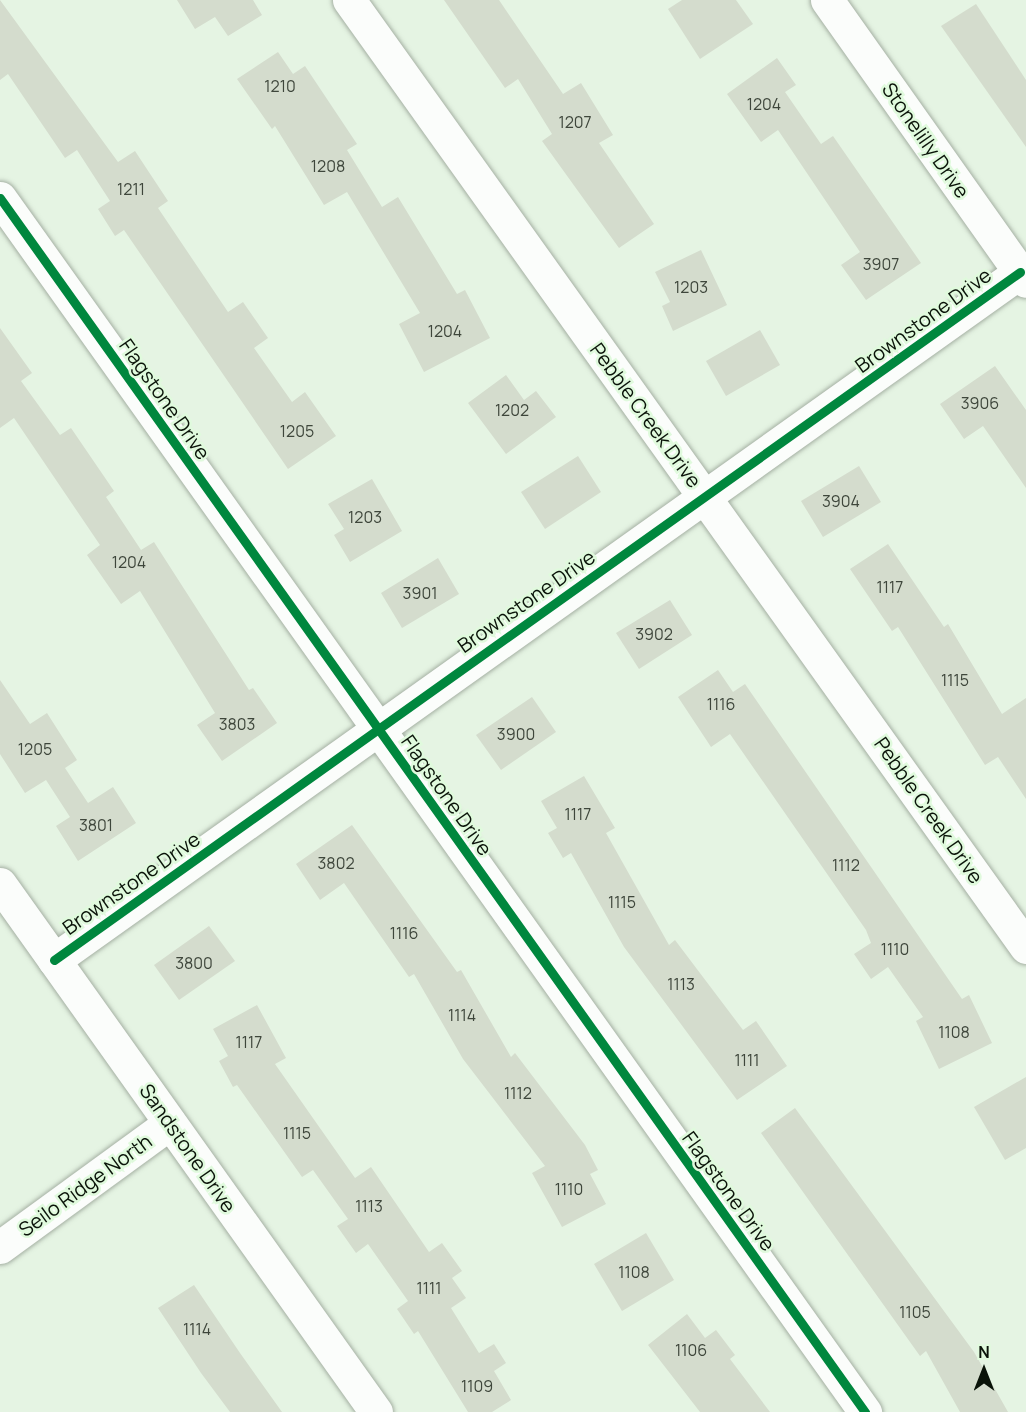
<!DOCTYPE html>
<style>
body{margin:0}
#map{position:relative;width:1026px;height:1412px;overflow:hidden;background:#e5f4e3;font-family:Manrope,sans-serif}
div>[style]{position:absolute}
.building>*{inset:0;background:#d4dccd}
.roads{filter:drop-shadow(0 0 2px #a5b0a3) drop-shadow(0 0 2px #a5b0a3)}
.minor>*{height:33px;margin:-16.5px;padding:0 16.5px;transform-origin:16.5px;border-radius:16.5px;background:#fbfdfb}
.cycleway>*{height:9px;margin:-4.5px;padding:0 4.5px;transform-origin:4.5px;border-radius:4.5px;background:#00873e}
span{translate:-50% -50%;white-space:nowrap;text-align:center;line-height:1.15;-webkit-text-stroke:5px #e0fadd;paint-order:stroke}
.number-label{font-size:16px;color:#3e463b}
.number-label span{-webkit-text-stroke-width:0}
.street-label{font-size:20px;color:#0a1309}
.north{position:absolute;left:954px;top:1340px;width:60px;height:60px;-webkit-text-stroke:4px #e0fadd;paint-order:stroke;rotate:0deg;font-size:16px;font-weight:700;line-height:24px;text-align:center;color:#0a1309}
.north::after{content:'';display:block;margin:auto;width:21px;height:27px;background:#0a1309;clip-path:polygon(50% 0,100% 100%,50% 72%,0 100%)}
</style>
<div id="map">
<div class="building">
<i style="clip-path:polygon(0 0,118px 162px,135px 151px,168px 201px,158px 208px,228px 312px,243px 302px,268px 338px,254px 348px,292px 402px,305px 392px,336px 436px,288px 469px,124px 230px,115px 236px,98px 209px,110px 201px,77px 150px,65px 158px,8px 74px,0 80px)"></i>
<i style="clip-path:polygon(177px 0,253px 0,262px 15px,228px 36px,215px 17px,195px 29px)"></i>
<i style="clip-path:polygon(444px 0,499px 0,563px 94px,581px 83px,613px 135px,599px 143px,654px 224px,619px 248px,542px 141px,552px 134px,518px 79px,505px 88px)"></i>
<i style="clip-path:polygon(682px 0,736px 0,753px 24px,700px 59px,668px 9px)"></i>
<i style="clip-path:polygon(976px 4px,1026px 80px,1026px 147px,941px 26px)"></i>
<i style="clip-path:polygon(278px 52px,293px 74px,305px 66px,357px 144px,347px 150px,382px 207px,398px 197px,457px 294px,465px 290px,490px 338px,424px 372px,399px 324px,420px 313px,347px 192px,324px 205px,275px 126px,272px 129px,237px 79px)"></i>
<i style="clip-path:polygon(777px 58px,796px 85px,785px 92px,821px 144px,833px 136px,921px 263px,866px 300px,841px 265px,860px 252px,778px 130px,761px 142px,727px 94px)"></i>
<i style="clip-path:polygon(701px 250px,727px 305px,673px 331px,662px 306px,670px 302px,655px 272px)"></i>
<i style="clip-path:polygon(0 328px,32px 373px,21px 381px,60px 435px,71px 428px,114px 491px,106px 497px,141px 550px,154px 542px,249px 690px,253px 688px,277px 723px,222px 761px,197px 725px,215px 713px,140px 591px,121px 604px,87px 555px,100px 545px,14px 418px,0 428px)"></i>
<i style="clip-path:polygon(760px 330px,780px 365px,726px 396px,706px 361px)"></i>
<i style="clip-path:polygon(995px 366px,1026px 410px,1026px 488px,983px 426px,964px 439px,940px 404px)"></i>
<i style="clip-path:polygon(506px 375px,524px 400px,536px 391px,556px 417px,506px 454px,468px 403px)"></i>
<i style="clip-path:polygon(578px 456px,601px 492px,545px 529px,521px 492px)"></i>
<i style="clip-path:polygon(859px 466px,881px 502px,823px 537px,801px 501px)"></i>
<i style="clip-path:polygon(372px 479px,402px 531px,350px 562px,334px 535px,344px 529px,328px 504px)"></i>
<i style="clip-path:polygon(888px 544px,944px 627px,948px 624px,1002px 714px,1026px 698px,1026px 799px,998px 757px,985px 765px,898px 627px,892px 631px,850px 569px)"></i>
<i style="clip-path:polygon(438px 558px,459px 594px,402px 628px,381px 593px)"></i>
<i style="clip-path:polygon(670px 600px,692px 635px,639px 669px,616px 633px)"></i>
<i style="clip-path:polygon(718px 670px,733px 692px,745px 684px,962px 999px,969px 995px,992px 1043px,939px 1069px,916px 1021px,923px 1017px,888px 967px,871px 979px,854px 954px,871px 943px,866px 930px,730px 734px,711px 747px,678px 697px)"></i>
<i style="clip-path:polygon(0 680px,30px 724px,47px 713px,77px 760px,65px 768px,88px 803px,113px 787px,136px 823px,78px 861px,56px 826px,70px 817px,46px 780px,25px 793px,0 754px)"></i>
<i style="clip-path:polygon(532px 697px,556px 732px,501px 770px,476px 735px)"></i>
<i style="clip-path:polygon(584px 776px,615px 828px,606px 833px,669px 945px,675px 940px,743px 1030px,756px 1021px,787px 1066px,737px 1100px,624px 947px,571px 853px,563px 858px,548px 833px,557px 828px,541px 801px)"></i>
<i style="clip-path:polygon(352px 825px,457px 972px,461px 970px,511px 1057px,515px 1053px,585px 1145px,598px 1170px,590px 1174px,606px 1204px,562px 1227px,532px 1173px,545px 1166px,463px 1059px,414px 974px,409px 977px,344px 883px,320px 900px,296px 864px)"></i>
<i style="clip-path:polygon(209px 926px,235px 961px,179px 1000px,154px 965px)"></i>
<i style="clip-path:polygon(257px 1005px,286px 1058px,275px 1064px,355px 1178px,371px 1167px,429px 1252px,442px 1243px,462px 1271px,452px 1278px,466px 1298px,451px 1308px,479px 1353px,494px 1344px,506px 1363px,494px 1371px,511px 1400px,492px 1412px,468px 1412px,418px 1331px,414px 1334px,397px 1309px,408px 1301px,368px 1244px,356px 1253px,337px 1226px,348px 1219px,313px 1170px,302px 1177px,237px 1085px,233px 1087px,219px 1061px,228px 1056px,213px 1029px)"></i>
<i style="clip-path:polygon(1026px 1077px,1026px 1148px,1005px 1160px,974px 1107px)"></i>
<i style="clip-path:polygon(795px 1108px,974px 1352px,1008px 1412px,960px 1412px,926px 1351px,920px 1356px,761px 1133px)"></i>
<i style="clip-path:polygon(646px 1233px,674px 1280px,622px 1311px,594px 1264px)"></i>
<i style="clip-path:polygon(194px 1285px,240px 1353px,282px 1412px,230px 1412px,201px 1373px,158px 1308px)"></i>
<i style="clip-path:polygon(687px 1314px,705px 1338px,716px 1330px,735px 1355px,730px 1359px,770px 1412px,700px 1412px,648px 1345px)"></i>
</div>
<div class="roads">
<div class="minor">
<i style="left:349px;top:0;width:1164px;rotate:54.44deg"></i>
<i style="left:827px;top:0;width:344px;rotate:54.7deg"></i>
<i style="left:0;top:198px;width:1491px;rotate:54.53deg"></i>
<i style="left:0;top:884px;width:648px;rotate:54.54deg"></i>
<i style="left:54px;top:960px;width:1186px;rotate:-35.46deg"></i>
<i style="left:0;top:1247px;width:210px;rotate:-36.1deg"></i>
</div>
</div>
<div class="cycleway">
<i style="left:0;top:198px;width:1491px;rotate:54.53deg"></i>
<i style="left:54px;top:960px;width:1186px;rotate:-35.46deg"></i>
</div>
<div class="number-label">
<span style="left:280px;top:86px">1210</span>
<span style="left:764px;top:104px">1204</span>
<span style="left:575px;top:122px">1207</span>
<span style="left:328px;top:166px">1208</span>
<span style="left:131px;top:189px">1211</span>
<span style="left:881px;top:264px">3907</span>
<span style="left:691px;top:287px">1203</span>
<span style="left:445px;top:331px">1204</span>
<span style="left:980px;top:403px">3906</span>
<span style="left:512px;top:410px">1202</span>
<span style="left:297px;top:431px">1205</span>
<span style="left:841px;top:501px">3904</span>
<span style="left:365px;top:517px">1203</span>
<span style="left:129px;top:562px">1204</span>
<span style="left:890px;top:587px">1117</span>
<span style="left:420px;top:593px">3901</span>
<span style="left:654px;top:634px">3902</span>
<span style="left:955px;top:680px">1115</span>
<span style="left:721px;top:704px">1116</span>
<span style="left:237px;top:724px">3803</span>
<span style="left:516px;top:734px">3900</span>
<span style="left:35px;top:749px">1205</span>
<span style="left:578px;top:814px">1117</span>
<span style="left:96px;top:825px">3801</span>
<span style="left:336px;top:863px">3802</span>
<span style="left:846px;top:865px">1112</span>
<span style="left:622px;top:902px">1115</span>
<span style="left:404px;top:933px">1116</span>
<span style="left:895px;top:949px">1110</span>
<span style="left:194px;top:963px">3800</span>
<span style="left:681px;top:984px">1113</span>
<span style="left:462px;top:1015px">1114</span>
<span style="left:954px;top:1032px">1108</span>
<span style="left:249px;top:1042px">1117</span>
<span style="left:747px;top:1060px">1111</span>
<span style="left:518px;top:1093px">1112</span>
<span style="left:297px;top:1133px">1115</span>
<span style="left:569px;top:1189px">1110</span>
<span style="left:369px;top:1206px">1113</span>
<span style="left:634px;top:1272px">1108</span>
<span style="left:429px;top:1288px">1111</span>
<span style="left:915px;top:1312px">1105</span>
<span style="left:197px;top:1329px">1114</span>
<span style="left:691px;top:1350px">1106</span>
<span style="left:477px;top:1386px">1109</span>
</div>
<div class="street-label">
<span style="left:926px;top:140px;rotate:55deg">Stonelilly Drive</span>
<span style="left:923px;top:320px;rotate:-36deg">Brownstone Drive</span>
<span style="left:165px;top:399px;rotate:55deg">Flagstone Drive</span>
<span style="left:646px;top:415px;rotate:54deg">Pebble Creek Drive</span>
<span style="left:526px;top:601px;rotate:-35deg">Brownstone Drive</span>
<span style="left:447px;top:795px;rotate:55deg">Flagstone Drive</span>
<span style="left:929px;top:810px;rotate:55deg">Pebble Creek Drive</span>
<span style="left:131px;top:883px;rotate:-35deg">Brownstone Drive</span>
<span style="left:188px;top:1148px;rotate:55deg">Sandstone Drive</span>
<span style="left:85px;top:1185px;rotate:-36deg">Seilo Ridge North</span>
<span style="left:729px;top:1191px;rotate:54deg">Flagstone Drive</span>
</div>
<div class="north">N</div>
</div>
